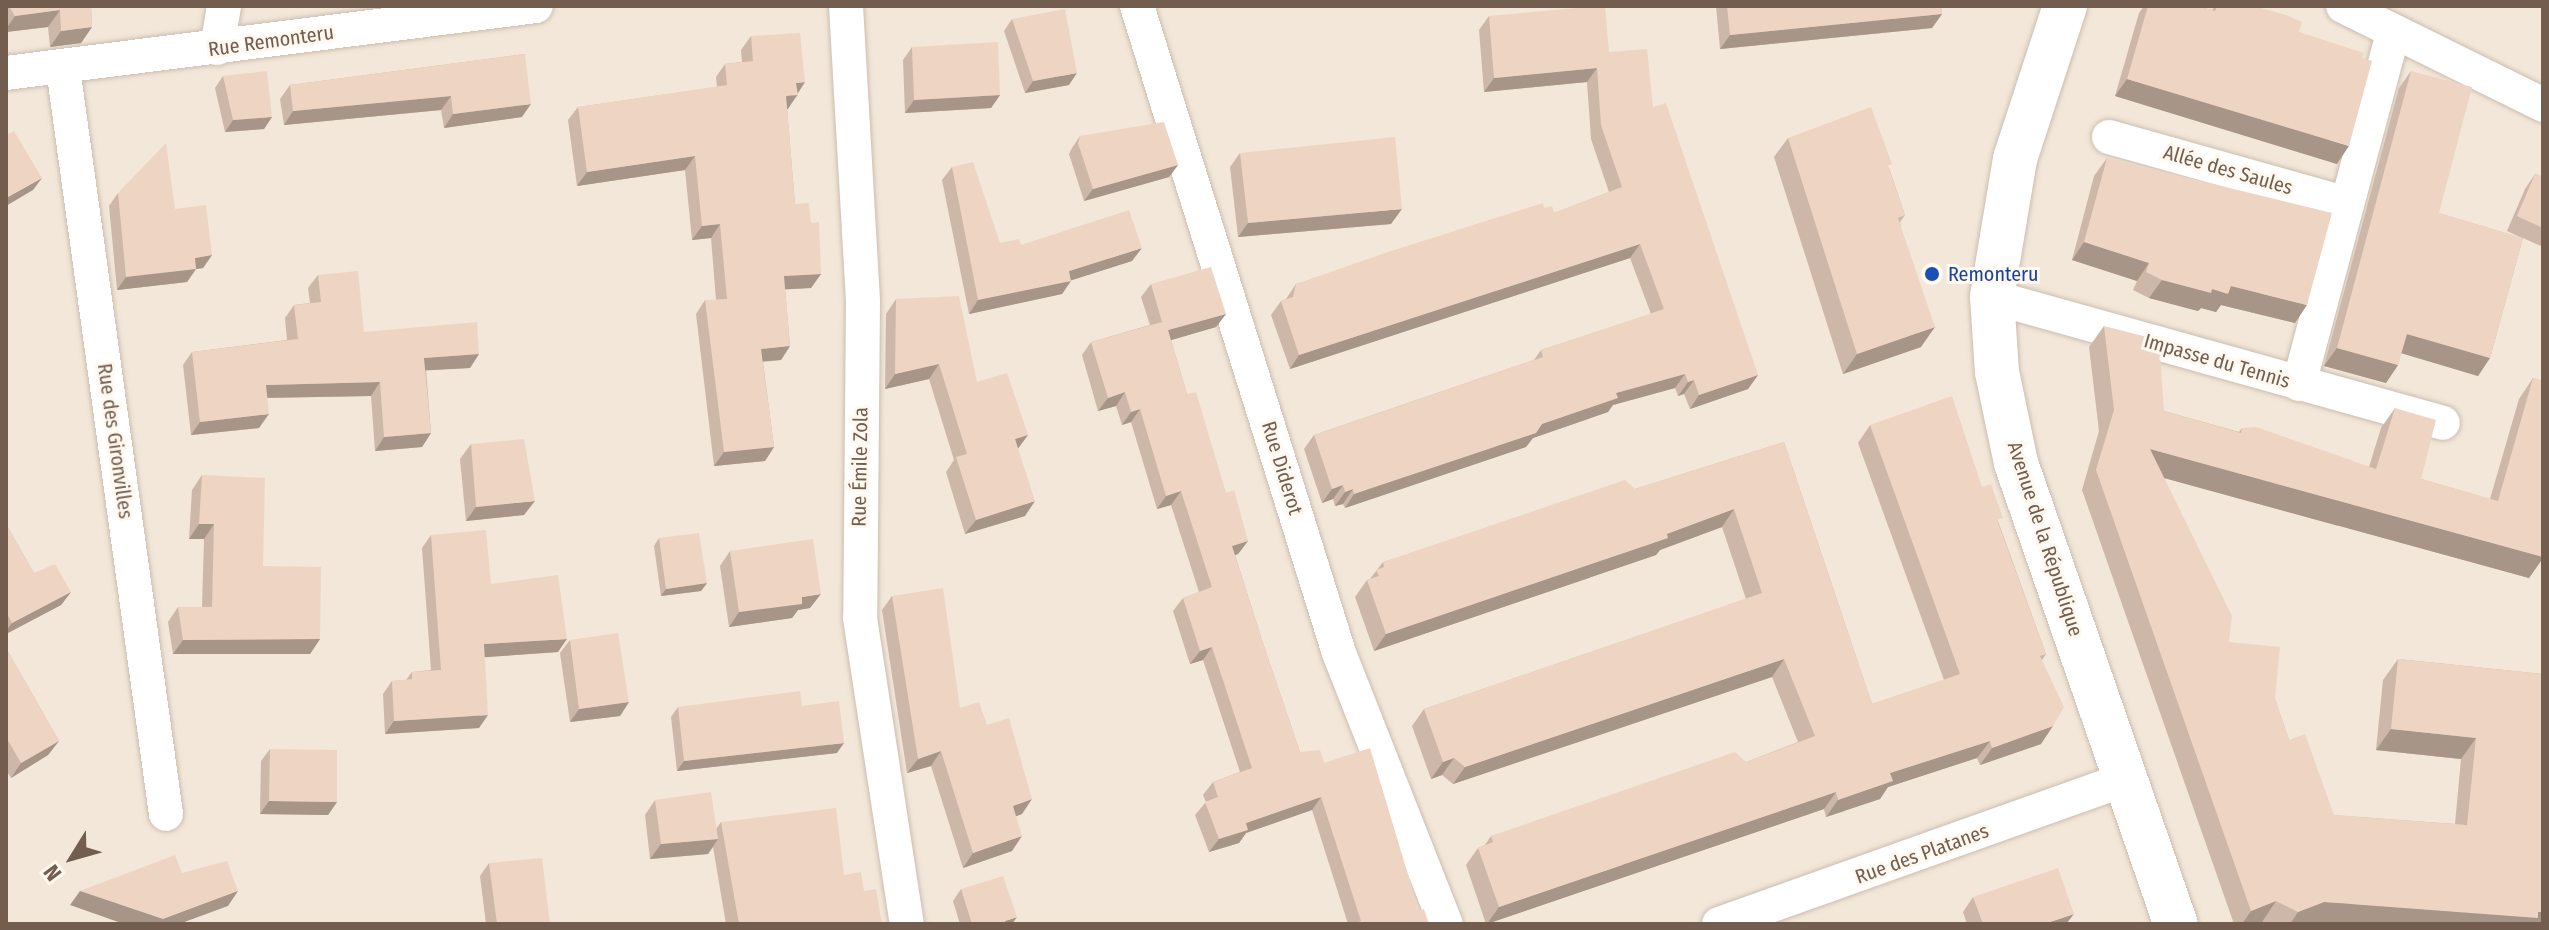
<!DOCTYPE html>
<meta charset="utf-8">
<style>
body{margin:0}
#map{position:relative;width:2549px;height:930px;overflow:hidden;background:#fbf4e9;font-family:"Fira Sans Condensed",sans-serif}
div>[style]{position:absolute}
.residential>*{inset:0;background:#f2e7d8}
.roads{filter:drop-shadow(0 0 2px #ccbdb0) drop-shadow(0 0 2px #ccbdb0)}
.street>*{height:34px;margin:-17px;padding:0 17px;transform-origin:17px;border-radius:17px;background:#fff}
.secondary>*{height:44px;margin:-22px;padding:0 22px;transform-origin:22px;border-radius:22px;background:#fff}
.wall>*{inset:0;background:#cdb7a8}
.shaded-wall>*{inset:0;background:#a79588}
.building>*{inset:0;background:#eed5c3}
.dots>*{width:22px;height:22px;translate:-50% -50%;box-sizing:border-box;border:4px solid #fef8ef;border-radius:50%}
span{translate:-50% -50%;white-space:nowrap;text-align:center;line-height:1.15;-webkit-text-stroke:6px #fef8ef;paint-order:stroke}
.street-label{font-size:20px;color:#735d4f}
.transit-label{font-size:20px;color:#164399}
.left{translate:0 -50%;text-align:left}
.frame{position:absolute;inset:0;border:8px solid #735d4f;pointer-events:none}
.north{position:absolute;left:32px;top:818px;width:80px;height:80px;-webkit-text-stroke:6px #fef8ef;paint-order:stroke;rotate:233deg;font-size:22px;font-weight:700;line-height:32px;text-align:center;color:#735d4f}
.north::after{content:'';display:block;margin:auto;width:28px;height:36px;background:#735d4f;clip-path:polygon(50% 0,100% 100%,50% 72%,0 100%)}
</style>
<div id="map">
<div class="residential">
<i style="clip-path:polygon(6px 6px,2543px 6px,2543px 924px,6px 924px)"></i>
</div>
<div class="roads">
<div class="street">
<i style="left:846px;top:6px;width:295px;rotate:86.7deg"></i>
<i style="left:863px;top:301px;width:317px;rotate:90.5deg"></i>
<i style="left:860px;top:618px;width:310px;rotate:81.3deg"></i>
<i style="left:1137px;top:6px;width:678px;rotate:72.66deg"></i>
<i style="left:1339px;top:653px;width:291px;rotate:68.5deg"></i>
<i style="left:2343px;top:6px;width:223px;rotate:26.3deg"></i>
<i style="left:217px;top:48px;width:43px;rotate:-80.5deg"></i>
<i style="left:63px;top:68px;width:753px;rotate:82.14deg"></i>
<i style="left:6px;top:73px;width:534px;rotate:-7.2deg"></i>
<i style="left:2109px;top:137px;width:247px;rotate:15.7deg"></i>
<i style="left:1992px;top:297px;width:468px;rotate:15.6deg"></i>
<i style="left:2299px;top:384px;width:364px;rotate:-75deg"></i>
<i style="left:1719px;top:924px;width:430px;rotate:-19.6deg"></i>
</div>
<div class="secondary">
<i style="left:2065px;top:6px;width:161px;rotate:108.1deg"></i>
<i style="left:2015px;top:159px;width:140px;rotate:99.5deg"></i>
<i style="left:1992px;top:297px;width:75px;rotate:86.2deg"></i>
<i style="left:1997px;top:372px;width:93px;rotate:78.2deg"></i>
<i style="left:2016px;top:463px;width:488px;rotate:70.9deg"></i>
</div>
</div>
<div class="wall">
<i style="clip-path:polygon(6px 6px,91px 6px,92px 27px,81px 43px,50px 47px,48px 27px,6px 32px)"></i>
<i style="clip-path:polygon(1716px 6px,1941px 6px,1942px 14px,1932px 28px,1720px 49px)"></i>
<i style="clip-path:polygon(2144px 6px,2196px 6px,2212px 10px,2215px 6px,2254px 6px,2299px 32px,2337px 164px,2115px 96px,2139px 13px)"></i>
<i style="clip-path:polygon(1489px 16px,1609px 52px,1653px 107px,1758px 375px,1748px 389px,1690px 409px,1684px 394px,1678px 396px,1675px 388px,1613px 405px,1608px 412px,1533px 438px,1526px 447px,1345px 508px,1343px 504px,1335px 506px,1333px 499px,1322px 503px,1304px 449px,1314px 435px,1534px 360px,1541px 350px,1651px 314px,1630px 258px,1290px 369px,1271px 315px,1281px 301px,1286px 299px,1296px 284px,1544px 208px,1554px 213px,1609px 192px,1591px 139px,1587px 82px,1484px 92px,1479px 30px)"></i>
<i style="clip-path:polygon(1012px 19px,1069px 85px,1025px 93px,1004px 31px)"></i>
<i style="clip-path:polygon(751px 36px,797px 93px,798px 95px,787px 109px,795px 204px,811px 223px,821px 274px,811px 288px,785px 289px,790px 346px,781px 360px,763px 362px,774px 447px,765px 461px,714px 466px,696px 314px,705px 300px,716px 300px,711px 238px,692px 240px,685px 170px,577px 186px,568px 120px,578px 107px,717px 87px,716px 77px,725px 64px,742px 62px,741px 50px)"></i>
<i style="clip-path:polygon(912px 47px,1000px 95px,991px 108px,905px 113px,903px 60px)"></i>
<i style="clip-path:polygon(525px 54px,522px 117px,444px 128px,441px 110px,284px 125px,280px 99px,290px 85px)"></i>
<i style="clip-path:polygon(2411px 71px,2439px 213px,2522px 238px,2507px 231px,2525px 189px,2535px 174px,2543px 177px,2543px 247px,2523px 238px,2490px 358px,2478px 376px,2401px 353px,2398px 365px,2386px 383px,2324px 366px,2399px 88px)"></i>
<i style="clip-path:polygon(223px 76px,272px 117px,264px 129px,225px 132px,215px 88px)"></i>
<i style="clip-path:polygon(1080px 136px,1178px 165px,1169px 177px,1084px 201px,1069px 154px,1072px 148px)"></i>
<i style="clip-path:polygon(1788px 138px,1889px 168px,1905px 215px,1900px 222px,1921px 347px,1843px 374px,1774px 157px)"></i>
<i style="clip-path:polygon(1240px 153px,1391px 224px,1238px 237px,1230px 167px)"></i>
<i style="clip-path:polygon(2107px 158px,2295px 323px,2221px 305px,2216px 312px,2201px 308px,2198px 311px,2149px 298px,2133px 290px,2137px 281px,2072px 260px,2094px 176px)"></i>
<i style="clip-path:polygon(952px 167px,1000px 243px,1132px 261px,1071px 280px,1062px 294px,969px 314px,942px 180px)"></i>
<i style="clip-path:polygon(118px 193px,175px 209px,212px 255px,203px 268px,196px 269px,187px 282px,117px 290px,109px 206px)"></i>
<i style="clip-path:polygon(318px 275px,364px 332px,479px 354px,470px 368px,426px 370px,431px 433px,422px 447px,375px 451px,371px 396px,267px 398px,259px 428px,191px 435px,183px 365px,192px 352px,287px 340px,285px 318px,294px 305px,310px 303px,308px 288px)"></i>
<i style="clip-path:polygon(1151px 284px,1226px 314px,1216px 327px,1171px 340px,1187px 394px,1226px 493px,1248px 541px,1238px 554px,1235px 555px,1264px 646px,1300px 752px,1324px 763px,1419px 911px,1429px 924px,1348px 924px,1312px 810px,1246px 833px,1239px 843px,1209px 852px,1195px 815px,1206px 802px,1203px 795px,1213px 782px,1240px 772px,1203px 660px,1190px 664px,1173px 611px,1183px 598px,1199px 592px,1171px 505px,1157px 509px,1131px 422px,1122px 425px,1116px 406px,1098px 411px,1082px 355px,1091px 342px,1150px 325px,1141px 297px)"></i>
<i style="clip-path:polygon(896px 299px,1028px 435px,1018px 448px,1025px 516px,965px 534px,946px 472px,954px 460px,929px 379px,885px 389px,886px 314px)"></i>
<i style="clip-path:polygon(2104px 326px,2164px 411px,2239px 432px,2242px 428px,2369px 467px,2381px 428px,2395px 408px,2421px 479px,2490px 499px,2519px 399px,2533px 378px,2543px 381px,2543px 558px,2529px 578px,2164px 478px,2229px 642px,2275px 699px,2289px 740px,2334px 815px,2455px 824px,2461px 759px,2376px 750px,2383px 680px,2398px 659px,2543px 674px,2543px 919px,2539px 924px,2328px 924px,2309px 923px,2306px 924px,2266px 924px,2262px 922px,2257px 924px,2234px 924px,2082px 490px,2099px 431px,2089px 347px)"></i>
<i style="clip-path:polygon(1870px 425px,1982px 487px,1999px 524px,2046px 654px,2042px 660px,2041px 744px,1980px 765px,1977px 758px,1888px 787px,1880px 799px,1826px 817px,1824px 809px,1486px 924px,1466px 865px,1478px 848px,1485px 845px,1491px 836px,1746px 762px,1798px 742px,1772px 677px,1453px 784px,1442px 775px,1431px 779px,1412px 726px,1424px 709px,1746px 599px,1722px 527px,1660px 550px,1656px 555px,1374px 651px,1355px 597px,1367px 580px,1370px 579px,1383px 562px,1635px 489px,1784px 442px,1872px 704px,1944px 680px,1858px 443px)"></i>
<i style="clip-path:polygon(471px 444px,524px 515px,466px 521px,460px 459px)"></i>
<i style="clip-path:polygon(202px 475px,263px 566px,320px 639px,310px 654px,173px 654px,168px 622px,178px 607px,202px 607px,204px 539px,189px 539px,192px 490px)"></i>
<i style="clip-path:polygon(6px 524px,34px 573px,71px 592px,61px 605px,6px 634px)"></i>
<i style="clip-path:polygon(431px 535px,491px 584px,558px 652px,484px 657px,479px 728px,385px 734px,383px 694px,392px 681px,406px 680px,412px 672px,431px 670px,422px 548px)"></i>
<i style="clip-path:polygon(659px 538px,707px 583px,701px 591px,661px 596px,654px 546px)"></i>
<i style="clip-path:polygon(730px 551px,810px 608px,798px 610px,792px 618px,729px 627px,720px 566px)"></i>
<i style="clip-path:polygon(892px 596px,960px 708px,987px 725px,1022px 814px,1016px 816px,1012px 851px,963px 868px,931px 766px,907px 773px,882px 610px)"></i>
<i style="clip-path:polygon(570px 640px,629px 702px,620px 716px,570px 722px,560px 653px)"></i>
<i style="clip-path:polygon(6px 648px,59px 741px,48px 755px,11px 778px,6px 770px)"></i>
<i style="clip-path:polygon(802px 706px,837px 753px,677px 771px,671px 717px,678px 707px)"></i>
<i style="clip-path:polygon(270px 749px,337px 802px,328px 815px,260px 814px,261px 761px)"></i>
<i style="clip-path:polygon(655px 800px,716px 829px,721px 822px,844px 875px,864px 891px,882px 924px,726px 924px,713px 847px,708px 854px,650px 859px,645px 815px)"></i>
<i style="clip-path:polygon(489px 863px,550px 924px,486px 924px,480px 876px)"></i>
<i style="clip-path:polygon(961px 889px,1012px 924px,960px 924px,953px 901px)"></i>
<i style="clip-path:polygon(1973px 897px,2066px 924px,1967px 924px,1963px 912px)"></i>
</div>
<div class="shaded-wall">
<i style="clip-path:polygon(60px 10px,48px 27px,6px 32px,6px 29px,15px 16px)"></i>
<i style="clip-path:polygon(1942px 14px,1932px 28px,1720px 49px,1730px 35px)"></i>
<i style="clip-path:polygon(92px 27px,81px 43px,50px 47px,61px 31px)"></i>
<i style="clip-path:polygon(1597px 68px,1587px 82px,1484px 92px,1494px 78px)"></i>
<i style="clip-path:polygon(1077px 73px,1069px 85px,1025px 93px,1033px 81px)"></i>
<i style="clip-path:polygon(2127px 79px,2349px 146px,2337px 164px,2115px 96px)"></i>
<i style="clip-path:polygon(805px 82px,788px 109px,777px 110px,796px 83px)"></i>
<i style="clip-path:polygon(1000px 95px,991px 108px,905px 113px,914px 100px)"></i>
<i style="clip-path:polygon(451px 96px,441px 110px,284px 125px,293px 111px)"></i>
<i style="clip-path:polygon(531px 104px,522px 117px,444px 128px,453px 114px)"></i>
<i style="clip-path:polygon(272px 117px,264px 129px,225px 132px,233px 120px)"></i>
<i style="clip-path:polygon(695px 156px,685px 170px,577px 186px,587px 172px)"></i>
<i style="clip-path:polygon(1178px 165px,1169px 177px,1084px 201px,1093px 189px)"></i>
<i style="clip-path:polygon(42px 178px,33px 190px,6px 206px,6px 198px)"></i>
<i style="clip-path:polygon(1402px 209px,1391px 224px,1238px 237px,1248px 223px)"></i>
<i style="clip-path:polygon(720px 224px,711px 238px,692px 240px,702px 226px)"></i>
<i style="clip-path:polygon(2084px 242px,2149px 263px,2137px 281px,2072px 260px)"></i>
<i style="clip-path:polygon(1640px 244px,1630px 258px,1290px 369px,1299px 355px)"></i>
<i style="clip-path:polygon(1142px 248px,1132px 261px,1063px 283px,1071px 281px,1062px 294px,969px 314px,978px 300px)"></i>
<i style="clip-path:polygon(212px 255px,203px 268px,196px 269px,187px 282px,117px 290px,126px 277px,195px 258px)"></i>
<i style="clip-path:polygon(821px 274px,811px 288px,774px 290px,784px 276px)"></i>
<i style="clip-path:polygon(2162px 280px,2212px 289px,2231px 286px,2307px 305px,2295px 323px,2221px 305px,2216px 312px,2201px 308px,2198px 311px,2149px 298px)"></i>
<i style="clip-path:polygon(1226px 314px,1216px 327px,1158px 344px,1168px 330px)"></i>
<i style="clip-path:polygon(1935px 327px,1921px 347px,1843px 374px,1857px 354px)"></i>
<i style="clip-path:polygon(2407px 334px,2490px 358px,2478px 376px,2394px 351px)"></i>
<i style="clip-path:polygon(790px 346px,781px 360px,752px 362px,761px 349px)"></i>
<i style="clip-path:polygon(2337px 348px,2398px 365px,2386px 383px,2324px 366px)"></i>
<i style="clip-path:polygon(479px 354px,470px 368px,415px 371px,424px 358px)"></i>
<i style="clip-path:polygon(939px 364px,929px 379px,885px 389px,895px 374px)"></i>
<i style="clip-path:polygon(1685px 374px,1675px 388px,1613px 405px,1608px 412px,1533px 438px,1526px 447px,1345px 508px,1354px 494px,1616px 393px)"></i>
<i style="clip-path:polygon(1758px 375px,1748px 389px,1690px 409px,1699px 395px)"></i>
<i style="clip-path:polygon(1694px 380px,1684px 394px,1678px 396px,1688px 382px)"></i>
<i style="clip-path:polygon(380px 382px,371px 396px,257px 398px,266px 385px)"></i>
<i style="clip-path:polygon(1125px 392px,1116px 406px,1098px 411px,1108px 398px)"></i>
<i style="clip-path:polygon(1140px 409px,1131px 422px,1122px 425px,1131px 412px)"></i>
<i style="clip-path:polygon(269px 414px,259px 428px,191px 435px,200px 422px)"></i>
<i style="clip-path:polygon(431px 433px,422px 447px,375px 451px,384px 437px)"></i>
<i style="clip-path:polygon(1028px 435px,1017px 450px,1015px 439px)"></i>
<i style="clip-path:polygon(774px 447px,765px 461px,714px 466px,724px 452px)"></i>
<i style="clip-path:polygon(2150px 449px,2543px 557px,2543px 558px,2529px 578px,2135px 470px)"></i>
<i style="clip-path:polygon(1343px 485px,1333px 499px,1322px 503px,1332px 489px)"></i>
<i style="clip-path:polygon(1353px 489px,1343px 504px,1335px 506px,1345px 492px)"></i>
<i style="clip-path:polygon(1181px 491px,1171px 505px,1157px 509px,1166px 496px)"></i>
<i style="clip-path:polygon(535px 501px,524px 515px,466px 521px,476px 507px)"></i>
<i style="clip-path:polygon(1035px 501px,1025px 516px,965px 534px,976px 520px)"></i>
<i style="clip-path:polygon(1734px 509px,1722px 527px,1660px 550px,1656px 555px,1374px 651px,1386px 634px)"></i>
<i style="clip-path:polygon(199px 524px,214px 524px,204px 539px,189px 539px)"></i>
<i style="clip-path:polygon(1248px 541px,1238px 554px,1223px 559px,1232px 546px)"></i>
<i style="clip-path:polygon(707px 583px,701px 591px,661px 596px,666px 589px)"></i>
<i style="clip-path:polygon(71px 592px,61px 605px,6px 634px,6px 631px,12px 623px)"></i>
<i style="clip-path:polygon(821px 594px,810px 608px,798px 610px,792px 618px,729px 627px,739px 612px,802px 597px)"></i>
<i style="clip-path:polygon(320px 639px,310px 654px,173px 654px,183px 640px)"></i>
<i style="clip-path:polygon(567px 639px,558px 652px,474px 658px,484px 644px)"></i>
<i style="clip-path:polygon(1212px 647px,1203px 660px,1190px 664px,1200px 651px)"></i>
<i style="clip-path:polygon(1784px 659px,1772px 677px,1453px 784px,1465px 767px)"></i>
<i style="clip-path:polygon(629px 702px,620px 716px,570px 722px,579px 709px)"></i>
<i style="clip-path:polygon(488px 715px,479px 728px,385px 734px,394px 721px)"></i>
<i style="clip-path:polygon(2053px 726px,2041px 744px,1980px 765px,1992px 748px)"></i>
<i style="clip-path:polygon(2391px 729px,2476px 738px,2461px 759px,2376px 750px)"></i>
<i style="clip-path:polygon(59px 741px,48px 755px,11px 778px,21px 763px)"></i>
<i style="clip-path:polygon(1990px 741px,1977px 758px,1888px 787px,1880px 799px,1826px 817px,1838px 800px,1890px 773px)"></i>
<i style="clip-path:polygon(844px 743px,837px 753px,677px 771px,684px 761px)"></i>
<i style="clip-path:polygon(941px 751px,931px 766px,907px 773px,918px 759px)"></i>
<i style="clip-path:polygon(1454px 758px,1442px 775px,1431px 779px,1443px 762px)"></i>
<i style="clip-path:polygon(1836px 792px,1824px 809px,1487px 924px,1499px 907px)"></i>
<i style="clip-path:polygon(1321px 797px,1312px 810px,1246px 833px,1239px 843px,1209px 852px,1219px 839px,1246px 823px)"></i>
<i style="clip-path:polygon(1032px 799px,1022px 814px,1003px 821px,1013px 806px)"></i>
<i style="clip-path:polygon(269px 801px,337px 802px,328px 815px,260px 814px)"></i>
<i style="clip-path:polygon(1022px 836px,1012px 851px,963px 868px,973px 853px)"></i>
<i style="clip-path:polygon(718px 839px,708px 854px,650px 859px,661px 844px)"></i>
<i style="clip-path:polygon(80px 891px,238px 891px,228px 906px,179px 924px,124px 924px,70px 905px)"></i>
<i style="clip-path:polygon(2276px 901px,2262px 922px,2257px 924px,2242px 924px,2251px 911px)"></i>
<i style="clip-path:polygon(2324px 902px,2543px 912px,2543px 919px,2539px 924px,2328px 924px,2309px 923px,2306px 924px,2290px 924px,2298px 912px)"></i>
<i style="clip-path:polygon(2074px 914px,2066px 924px,2044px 924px)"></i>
<i style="clip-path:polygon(1017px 917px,1012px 924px,1003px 924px,1005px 921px)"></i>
</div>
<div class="building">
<i style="clip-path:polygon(10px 6px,91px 6px,92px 27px,61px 31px,60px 10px,15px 16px,10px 8px)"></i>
<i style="clip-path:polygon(1599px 6px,1605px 6px,1609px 52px,1647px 49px,1653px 107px,1666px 103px,1758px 375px,1699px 395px,1694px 380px,1688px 382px,1685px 374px,1616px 393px,1618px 398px,1542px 424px,1536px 433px,1354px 494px,1353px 489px,1345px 492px,1343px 485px,1332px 489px,1314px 435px,1543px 357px,1541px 350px,1664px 309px,1640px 244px,1299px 355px,1281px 301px,1293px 297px,1296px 284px,1388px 252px,1543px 203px,1544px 208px,1552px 206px,1554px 213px,1622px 187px,1601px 125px,1597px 68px,1494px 78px,1489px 16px)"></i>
<i style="clip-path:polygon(1727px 6px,1941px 6px,1942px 14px,1730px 35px)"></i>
<i style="clip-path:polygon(2148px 6px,2196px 6px,2215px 11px,2217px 6px,2254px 6px,2286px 15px,2302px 22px,2299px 32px,2364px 53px,2362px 58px,2372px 61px,2349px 146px,2127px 79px)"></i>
<i style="clip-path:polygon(1065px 9px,1077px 73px,1033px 81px,1012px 19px)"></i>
<i style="clip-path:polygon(800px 33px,805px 82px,796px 83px,798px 95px,786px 96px,795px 204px,809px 203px,811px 223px,819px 222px,821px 274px,784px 276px,790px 346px,761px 349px,774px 447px,724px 452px,705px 300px,727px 299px,720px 224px,702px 226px,695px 156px,587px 172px,578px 107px,727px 85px,725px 64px,753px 61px,751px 36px)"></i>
<i style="clip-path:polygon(998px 42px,1000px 95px,914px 100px,912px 47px)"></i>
<i style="clip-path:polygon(525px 54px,531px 104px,453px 114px,451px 96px,293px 111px,290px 85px)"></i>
<i style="clip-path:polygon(267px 71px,272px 117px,233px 120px,223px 76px)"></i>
<i style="clip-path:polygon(2411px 71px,2472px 87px,2439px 213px,2523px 238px,2490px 358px,2407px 334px,2398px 365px,2337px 348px)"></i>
<i style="clip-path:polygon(1871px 107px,1892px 164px,1888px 166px,1905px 215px,1898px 218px,1935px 327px,1857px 354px,1788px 138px)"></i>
<i style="clip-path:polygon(1164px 122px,1178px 165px,1093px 189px,1078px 143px,1080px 136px)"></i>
<i style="clip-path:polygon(14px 131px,42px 178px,6px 198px,6px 135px)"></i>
<i style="clip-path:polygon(1395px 137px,1402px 209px,1248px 223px,1240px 153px)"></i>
<i style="clip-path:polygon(166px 143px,175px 209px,206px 205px,212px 255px,195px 258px,196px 269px,126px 277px,118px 193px)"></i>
<i style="clip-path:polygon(2107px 158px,2332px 213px,2307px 305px,2231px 286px,2228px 294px,2212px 289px,2211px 293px,2162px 280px,2146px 272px,2149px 263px,2084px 242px)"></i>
<i style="clip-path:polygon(973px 162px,1000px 243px,1019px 239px,1021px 245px,1129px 210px,1142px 248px,1069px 271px,1071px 281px,978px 300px,952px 167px)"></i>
<i style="clip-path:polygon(2535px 174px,2543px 177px,2543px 228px,2517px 216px)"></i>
<i style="clip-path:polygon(1211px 267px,1226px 314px,1168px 330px,1187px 394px,1196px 392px,1226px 493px,1234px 490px,1248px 541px,1232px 546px,1264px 646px,1300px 752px,1320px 750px,1324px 763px,1370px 748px,1419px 911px,1424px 909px,1429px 924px,1353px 924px,1361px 921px,1321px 797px,1246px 823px,1248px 830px,1219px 839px,1205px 802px,1218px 797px,1213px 782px,1252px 768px,1212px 647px,1200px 651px,1183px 598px,1212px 587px,1181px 491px,1166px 496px,1140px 409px,1131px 412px,1125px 392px,1108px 398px,1091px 342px,1162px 322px,1151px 284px)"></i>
<i style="clip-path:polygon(358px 271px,364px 332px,477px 322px,479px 354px,424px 358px,431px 433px,384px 437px,380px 382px,266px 385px,269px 414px,200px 422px,192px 352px,298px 339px,294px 305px,321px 302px,318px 275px)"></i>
<i style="clip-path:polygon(959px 296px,977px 382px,1007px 373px,1028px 435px,1015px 439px,1035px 501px,976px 520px,956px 457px,967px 454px,939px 364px,895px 374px,896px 299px)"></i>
<i style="clip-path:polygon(2104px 326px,2159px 340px,2164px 411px,2241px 433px,2242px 428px,2256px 427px,2376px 469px,2395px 408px,2436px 420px,2421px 479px,2498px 501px,2533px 378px,2543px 381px,2543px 557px,2150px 449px,2232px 616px,2229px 642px,2280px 647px,2275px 699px,2289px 740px,2305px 734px,2334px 815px,2467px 825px,2476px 738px,2391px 729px,2398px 659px,2543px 674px,2543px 912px,2538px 912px,2538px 918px,2324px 902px,2298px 912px,2276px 901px,2251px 911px,2096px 470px,2114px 410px)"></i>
<i style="clip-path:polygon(1952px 396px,1982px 487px,1991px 484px,2003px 518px,1997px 520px,2046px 654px,2040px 656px,2064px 707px,2053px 726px,1992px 748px,1990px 741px,1890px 773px,1893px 781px,1838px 800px,1836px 792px,1499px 907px,1478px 848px,1493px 842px,1491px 836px,1735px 752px,1746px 762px,1815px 736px,1784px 659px,1465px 767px,1454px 758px,1443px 762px,1424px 709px,1762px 593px,1734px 509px,1667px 534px,1668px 538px,1386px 634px,1367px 580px,1379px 576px,1376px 570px,1384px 567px,1383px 562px,1625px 480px,1635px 489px,1784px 442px,1872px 704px,1960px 674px,1870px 425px)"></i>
<i style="clip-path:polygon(524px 439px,535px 501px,476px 507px,471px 444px)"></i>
<i style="clip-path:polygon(202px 475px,265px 478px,263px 566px,321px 567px,320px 639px,183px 640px,178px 607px,212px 607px,214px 524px,199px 524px)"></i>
<i style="clip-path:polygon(6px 524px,34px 573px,55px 564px,71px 592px,12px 623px,6px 612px)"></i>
<i style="clip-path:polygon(486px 530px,491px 584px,558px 575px,567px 639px,484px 644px,488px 715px,394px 721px,392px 681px,412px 679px,412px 672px,441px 670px,431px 535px)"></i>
<i style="clip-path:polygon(699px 533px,707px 583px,666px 589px,659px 538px)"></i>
<i style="clip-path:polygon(813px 539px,821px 594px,802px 597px,802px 604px,739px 612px,730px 551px)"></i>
<i style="clip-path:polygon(943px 588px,960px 708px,979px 702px,987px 725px,1009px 718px,1032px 799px,1013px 806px,1022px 836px,973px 853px,941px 751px,918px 759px,892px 596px)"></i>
<i style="clip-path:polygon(618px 633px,629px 702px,579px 709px,570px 640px)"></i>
<i style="clip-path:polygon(6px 648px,59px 741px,21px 763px,6px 737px)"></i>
<i style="clip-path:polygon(800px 691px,802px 706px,839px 701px,844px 743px,684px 761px,678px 707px)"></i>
<i style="clip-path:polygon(270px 749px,337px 750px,337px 802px,269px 801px)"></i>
<i style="clip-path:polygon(711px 792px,718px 839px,661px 844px,655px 800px)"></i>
<i style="clip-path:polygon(836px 808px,844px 875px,861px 872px,864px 891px,876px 889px,882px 924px,739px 924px,721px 822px)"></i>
<i style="clip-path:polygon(175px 855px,182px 873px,227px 861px,238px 891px,163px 919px,80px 891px)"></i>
<i style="clip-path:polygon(542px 858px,550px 924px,497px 924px,489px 863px)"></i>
<i style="clip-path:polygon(2058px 868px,2074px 914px,2044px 924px,1983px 924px,1973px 897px)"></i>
<i style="clip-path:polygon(1003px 876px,1017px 917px,1005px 921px,1006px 924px,972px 924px,961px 889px)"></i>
</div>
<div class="dots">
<i style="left:1932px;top:274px;background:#1a4fb4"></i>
</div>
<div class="street-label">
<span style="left:271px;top:41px;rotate:-8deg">Rue Remonteru</span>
<span style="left:2228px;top:170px;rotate:16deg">Allée des Saules</span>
<span style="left:2217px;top:361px;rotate:16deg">Impasse du Tennis</span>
<span style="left:115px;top:441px;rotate:82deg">Rue des Gironvilles</span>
<span style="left:860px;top:467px;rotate:-89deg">Rue Émile Zola</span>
<span style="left:1282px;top:468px;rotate:73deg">Rue Diderot</span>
<span style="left:2045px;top:539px;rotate:72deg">Avenue de la République</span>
<span style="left:1922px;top:854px;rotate:-20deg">Rue des Platanes</span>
</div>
<div class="transit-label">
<span class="left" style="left:1948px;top:274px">Remonteru</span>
</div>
<div class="frame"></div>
<div class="north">N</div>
</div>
